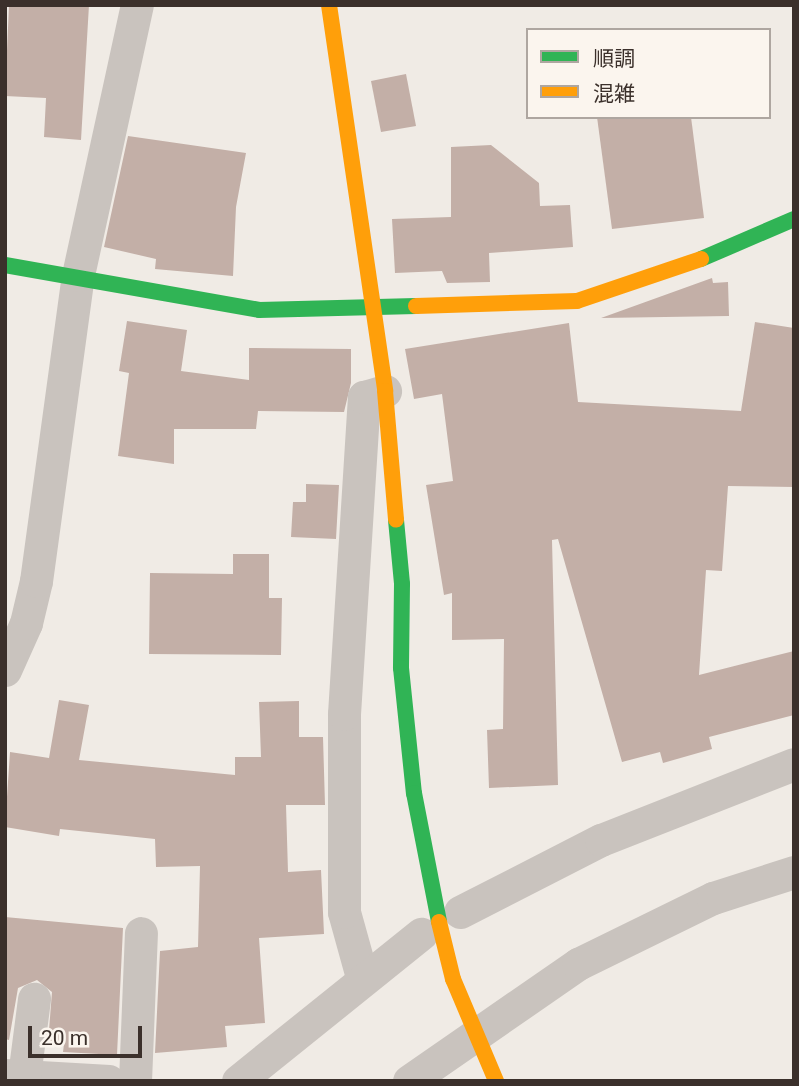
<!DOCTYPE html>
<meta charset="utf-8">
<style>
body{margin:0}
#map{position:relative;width:799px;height:1086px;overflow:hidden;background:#f0ebe5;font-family:Roboto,"Noto Sans JP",sans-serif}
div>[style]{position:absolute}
.building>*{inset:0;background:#c3afa7}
.street>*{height:33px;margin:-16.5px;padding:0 16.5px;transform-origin:16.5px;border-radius:16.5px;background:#c9c3be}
.fast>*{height:16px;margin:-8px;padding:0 8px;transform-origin:8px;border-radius:8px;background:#30b455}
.slow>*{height:16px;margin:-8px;padding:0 8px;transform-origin:8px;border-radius:8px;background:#ff9f0a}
span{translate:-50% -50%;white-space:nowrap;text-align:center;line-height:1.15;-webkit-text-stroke:5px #fbf5ee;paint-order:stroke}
.frame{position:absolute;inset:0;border:7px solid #3b302b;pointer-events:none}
.legend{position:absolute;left:526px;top:28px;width:245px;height:91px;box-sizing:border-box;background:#fbf5ee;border:2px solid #aea6a0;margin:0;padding:9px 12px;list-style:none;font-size:21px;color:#3b302b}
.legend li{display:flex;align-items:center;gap:14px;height:35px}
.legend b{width:35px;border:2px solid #aea6a0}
.scale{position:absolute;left:28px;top:1026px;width:114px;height:32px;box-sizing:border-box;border:4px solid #3b302b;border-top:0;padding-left:9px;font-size:21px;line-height:24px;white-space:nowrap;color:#3b302b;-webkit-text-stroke:5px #fbf5ee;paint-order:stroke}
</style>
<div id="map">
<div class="building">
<i style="clip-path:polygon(9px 5px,89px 5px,81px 140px,44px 137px,46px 98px,5px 96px)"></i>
<i style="clip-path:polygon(406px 74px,416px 126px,381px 132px,371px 81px)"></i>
<i style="clip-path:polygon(597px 117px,691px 117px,704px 218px,612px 229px)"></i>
<i style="clip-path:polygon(128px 136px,246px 153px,236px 207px,233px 276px,155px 269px,156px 259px,104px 247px)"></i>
<i style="clip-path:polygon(491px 145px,539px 183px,540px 206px,570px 205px,573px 247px,489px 253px,490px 282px,447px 283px,442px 271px,395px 273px,392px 219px,451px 217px,451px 147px)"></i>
<i style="clip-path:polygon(712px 278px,713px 283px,728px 282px,729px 316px,601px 318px)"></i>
<i style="clip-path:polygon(127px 321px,187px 330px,181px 371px,249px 380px,249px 348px,351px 349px,351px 383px,344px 412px,258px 411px,256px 429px,174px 429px,174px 464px,118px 456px,129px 373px,119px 371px)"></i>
<i style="clip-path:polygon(755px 322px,794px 328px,794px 487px,728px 486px,722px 571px,706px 570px,699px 675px,794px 651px,794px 715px,709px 737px,712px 749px,663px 763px,660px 752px,622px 762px,558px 539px,552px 540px,558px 785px,489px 788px,487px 730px,503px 729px,504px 639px,452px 640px,452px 593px,444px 595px,426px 485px,453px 481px,442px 394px,414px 399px,405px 349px,569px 323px,578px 402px,741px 411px)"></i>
<i style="clip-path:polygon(306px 484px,339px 485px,336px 539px,291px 537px,293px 502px,306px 502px)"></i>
<i style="clip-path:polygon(233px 554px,269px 554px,269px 598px,282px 598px,281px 655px,149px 654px,150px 573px,233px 574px)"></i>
<i style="clip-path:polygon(59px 700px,89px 705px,79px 760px,235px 775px,235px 757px,261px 757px,259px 702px,299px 701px,299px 737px,323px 737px,325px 805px,286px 805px,288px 872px,321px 870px,324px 934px,259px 938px,265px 1023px,225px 1026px,227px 1047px,155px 1053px,160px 951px,198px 947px,200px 866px,156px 867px,155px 839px,60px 829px,59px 836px,5px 827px,10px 752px,49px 758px)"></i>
<i style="clip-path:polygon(5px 917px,123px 928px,117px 1055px,63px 1052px,64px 1044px,48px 1043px,52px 992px,37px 980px,18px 988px,9px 1040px,5px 1039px)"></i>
</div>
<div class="street">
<i style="left:5px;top:670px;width:51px;rotate:-65.9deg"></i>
<i style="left:26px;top:623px;width:43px;rotate:-76.6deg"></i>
<i style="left:36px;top:581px;width:309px;rotate:-82.2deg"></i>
<i style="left:78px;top:275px;width:276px;rotate:-77.7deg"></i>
<i style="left:460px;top:912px;width:158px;rotate:-27.1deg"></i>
<i style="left:601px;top:840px;width:207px;rotate:-21.5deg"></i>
<i style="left:362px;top:977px;width:67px;rotate:-105.5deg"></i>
<i style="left:344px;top:912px;width:198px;rotate:-90deg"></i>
<i style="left:344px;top:714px;width:318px;rotate:-86.4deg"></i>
<i style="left:364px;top:397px;width:22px;rotate:-16deg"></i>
<i style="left:5px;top:1075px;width:104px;rotate:3.3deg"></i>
<i style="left:24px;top:1076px;width:78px;rotate:-82.6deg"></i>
<i style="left:135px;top:1081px;width:148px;rotate:-87.7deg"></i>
<i style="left:238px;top:1081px;width:235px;rotate:-38.8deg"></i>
<i style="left:409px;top:1081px;width:206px;rotate:-34.7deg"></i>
<i style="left:578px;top:964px;width:150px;rotate:-26.1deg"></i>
<i style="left:713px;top:898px;width:85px;rotate:-17.8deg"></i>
</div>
<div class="fast">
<i style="left:701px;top:259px;width:101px;rotate:-23.3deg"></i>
<i style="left:5px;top:265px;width:258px;rotate:10deg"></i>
<i style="left:259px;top:310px;width:157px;rotate:-1.5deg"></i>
<i style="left:396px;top:520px;width:64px;rotate:84.6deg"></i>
<i style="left:402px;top:584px;width:84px;rotate:90.7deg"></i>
<i style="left:401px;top:668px;width:126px;rotate:84.1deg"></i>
<i style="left:414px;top:793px;width:131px;rotate:79deg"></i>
</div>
<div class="slow">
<i style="left:329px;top:5px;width:390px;rotate:81.7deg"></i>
<i style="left:385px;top:391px;width:129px;rotate:85.1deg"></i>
<i style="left:416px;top:306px;width:161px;rotate:-1.8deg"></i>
<i style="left:577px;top:301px;width:131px;rotate:-18.7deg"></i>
<i style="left:439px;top:922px;width:59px;rotate:76.2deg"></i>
<i style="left:453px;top:979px;width:111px;rotate:67.1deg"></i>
</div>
<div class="frame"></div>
<ul class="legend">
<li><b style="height:9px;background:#30b455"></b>順調</li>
<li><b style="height:9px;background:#ff9f0a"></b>混雑</li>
</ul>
<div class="scale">20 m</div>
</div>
